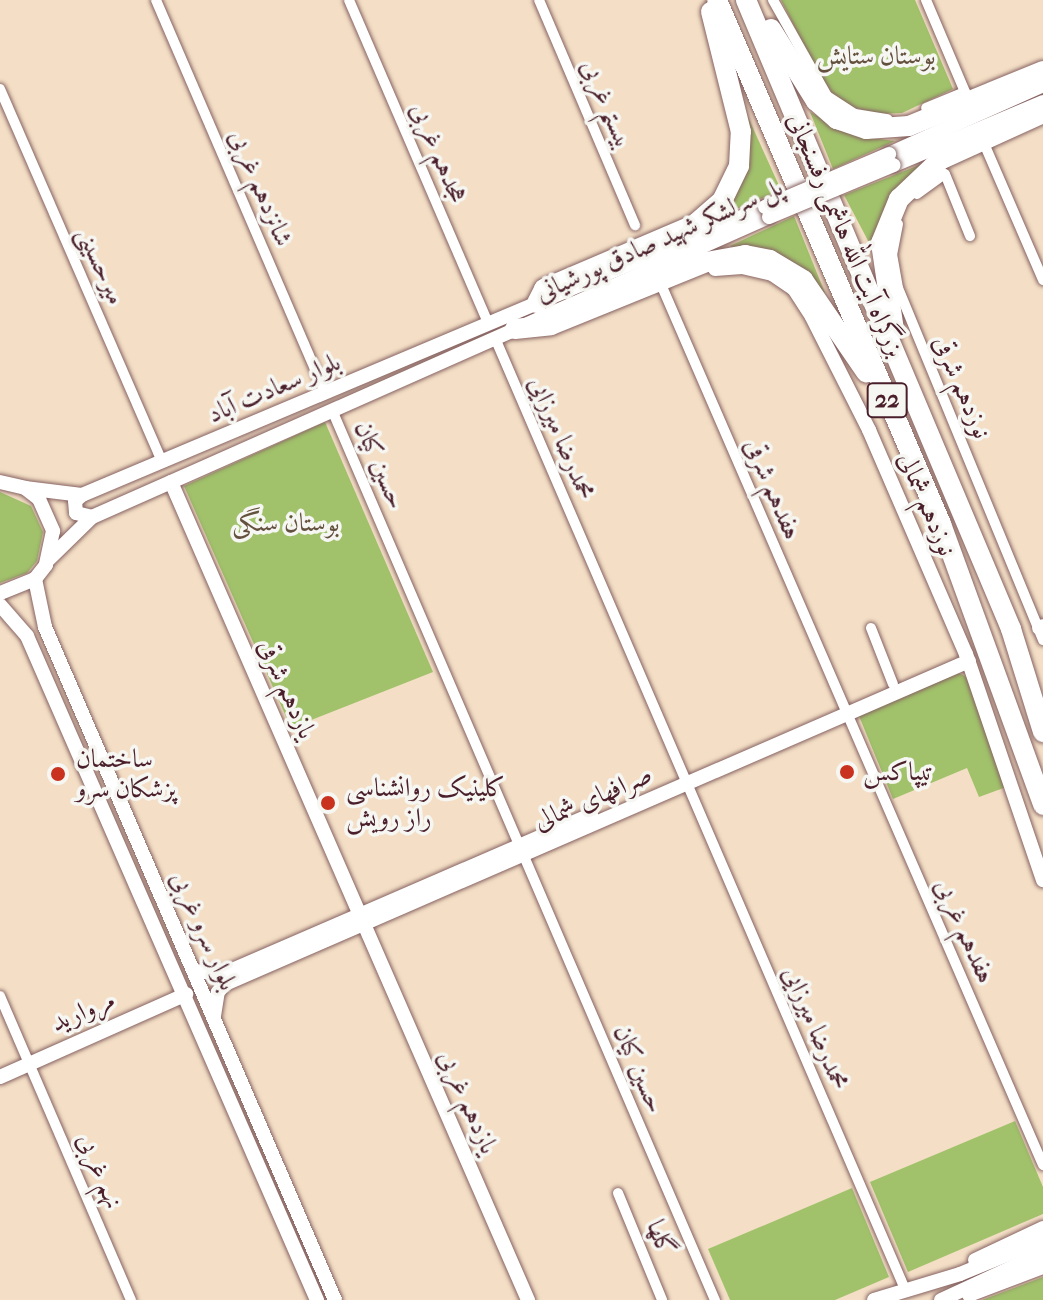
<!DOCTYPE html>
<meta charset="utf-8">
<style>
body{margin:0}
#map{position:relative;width:1043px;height:1300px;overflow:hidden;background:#f4dfc6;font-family:"IM FELL French Canon",Amiri,serif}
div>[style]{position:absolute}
.green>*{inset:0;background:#a1c26b}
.roads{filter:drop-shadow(0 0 2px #866261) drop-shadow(0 0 2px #866261)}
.street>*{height:10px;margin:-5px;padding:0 5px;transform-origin:5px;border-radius:5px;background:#fff}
.secondary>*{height:14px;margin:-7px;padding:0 7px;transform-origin:7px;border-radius:7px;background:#fff}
.highway>*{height:20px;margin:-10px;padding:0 10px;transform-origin:10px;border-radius:10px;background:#fff}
.bridges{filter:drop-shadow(0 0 2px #866261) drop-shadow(0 0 2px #866261)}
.secondary-bridge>*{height:14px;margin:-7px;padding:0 7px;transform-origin:7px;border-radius:7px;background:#fff}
.dots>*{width:22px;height:22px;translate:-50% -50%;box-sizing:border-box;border:4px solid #f6f6f2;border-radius:50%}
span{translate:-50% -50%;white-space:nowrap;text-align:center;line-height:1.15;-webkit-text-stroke:7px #f6f6f2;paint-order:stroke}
.shield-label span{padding:2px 6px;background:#f6f6f2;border:2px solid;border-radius:6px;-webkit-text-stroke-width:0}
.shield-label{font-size:24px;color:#4a1f2b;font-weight:700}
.park-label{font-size:26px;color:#64503e}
.street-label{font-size:26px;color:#4a1f2b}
.poi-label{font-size:26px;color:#4a1f2b}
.left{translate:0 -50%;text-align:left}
</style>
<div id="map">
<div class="green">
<i style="clip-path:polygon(781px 0,915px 0,953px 89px,902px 113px,877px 114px,853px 107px,833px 94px,817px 72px)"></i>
<i style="clip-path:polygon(810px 112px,855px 136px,895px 141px,833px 169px)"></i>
<i style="clip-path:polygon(748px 117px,781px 190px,713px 219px,749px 146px)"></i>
<i style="clip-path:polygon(922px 164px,875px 254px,844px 195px)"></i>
<i style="clip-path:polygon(794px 216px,825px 293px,730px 246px)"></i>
<i style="clip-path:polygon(325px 422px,433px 672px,291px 728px,184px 486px)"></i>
<i style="clip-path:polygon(0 492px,31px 506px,43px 532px,37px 561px,27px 573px,0 583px)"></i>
<i style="clip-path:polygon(959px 673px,968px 678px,1009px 786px,979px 797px,967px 768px,893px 799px,859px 716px)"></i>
<i style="clip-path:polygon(1015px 1121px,1043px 1187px,1043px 1214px,908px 1272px,870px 1182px)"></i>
<i style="clip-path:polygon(852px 1188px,889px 1277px,835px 1300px,730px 1300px,708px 1249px)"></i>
<i style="clip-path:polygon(1043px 1277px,1043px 1300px,982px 1300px)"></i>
</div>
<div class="roads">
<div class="street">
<i style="left:156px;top:0;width:427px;rotate:66.7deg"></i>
<i style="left:349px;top:0;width:352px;rotate:66.7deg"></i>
<i style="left:539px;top:0;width:245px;rotate:66.9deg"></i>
<i style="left:773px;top:0;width:110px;rotate:60.6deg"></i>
<i style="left:827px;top:96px;width:33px;rotate:33deg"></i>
<i style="left:855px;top:114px;width:33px;rotate:9deg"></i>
<i style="left:926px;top:0;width:100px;rotate:67deg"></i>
<i style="left:965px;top:92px;width:42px;rotate:157.7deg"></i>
<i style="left:0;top:89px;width:406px;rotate:66.5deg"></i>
<i style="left:986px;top:148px;width:144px;rotate:66.6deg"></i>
<i style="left:917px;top:194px;width:34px;rotate:-36deg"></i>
<i style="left:945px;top:174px;width:67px;rotate:68deg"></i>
<i style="left:898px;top:224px;width:31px;rotate:101deg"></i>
<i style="left:892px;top:254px;width:35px;rotate:80deg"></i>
<i style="left:898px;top:288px;width:381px;rotate:67.6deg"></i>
<i style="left:663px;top:289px;width:955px;rotate:66.55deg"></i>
<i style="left:495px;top:338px;width:1036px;rotate:66.68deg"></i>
<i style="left:332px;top:410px;width:969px;rotate:66.72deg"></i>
<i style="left:871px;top:628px;width:60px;rotate:68.6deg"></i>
<i style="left:0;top:996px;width:331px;rotate:66.7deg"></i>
<i style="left:618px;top:1193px;width:116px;rotate:67.6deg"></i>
</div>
<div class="secondary">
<i style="left:889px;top:154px;width:169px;rotate:-24.1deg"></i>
<i style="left:894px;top:165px;width:162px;rotate:-22.9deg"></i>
<i style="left:715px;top:269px;width:27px;rotate:-4deg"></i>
<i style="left:742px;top:267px;width:31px;rotate:13deg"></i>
<i style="left:772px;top:274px;width:27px;rotate:34deg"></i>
<i style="left:794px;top:289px;width:33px;rotate:57deg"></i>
<i style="left:812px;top:317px;width:127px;rotate:63.2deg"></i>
<i style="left:869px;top:430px;width:244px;rotate:66.6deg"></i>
<i style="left:966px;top:654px;width:239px;rotate:71.2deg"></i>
<i style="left:0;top:482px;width:26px;rotate:13deg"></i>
<i style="left:25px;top:488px;width:18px;rotate:38deg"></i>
<i style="left:39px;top:499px;width:35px;rotate:66deg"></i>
<i style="left:53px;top:531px;width:35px;rotate:102deg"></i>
<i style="left:46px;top:565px;width:18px;rotate:128deg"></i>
<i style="left:35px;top:579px;width:38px;rotate:158deg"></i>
<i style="left:171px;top:482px;width:893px;rotate:66.42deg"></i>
<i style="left:25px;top:488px;width:57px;rotate:7deg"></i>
<i style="left:82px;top:495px;width:741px;rotate:-22.86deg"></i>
<i style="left:82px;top:495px;width:9px;rotate:139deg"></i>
<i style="left:75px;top:501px;width:12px;rotate:85deg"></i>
<i style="left:76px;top:513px;width:16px;rotate:14deg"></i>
<i style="left:47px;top:561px;width:63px;rotate:-44.4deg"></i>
<i style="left:92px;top:517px;width:740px;rotate:-23.9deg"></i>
<i style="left:35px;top:579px;width:49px;rotate:78.2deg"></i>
<i style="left:45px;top:627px;width:733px;rotate:66.69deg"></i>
<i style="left:0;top:605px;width:41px;rotate:48.9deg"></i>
<i style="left:27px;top:636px;width:725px;rotate:66.41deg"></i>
<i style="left:1039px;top:628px;width:4px;rotate:-27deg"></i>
<i style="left:195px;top:971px;width:28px;rotate:6deg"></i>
<i style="left:223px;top:974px;width:401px;rotate:-23.4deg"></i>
<i style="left:214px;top:1016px;width:24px;rotate:-81deg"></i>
<i style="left:218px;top:992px;width:11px;rotate:-49deg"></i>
<i style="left:225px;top:984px;width:811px;rotate:-23.47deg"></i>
<i style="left:0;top:1077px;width:204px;rotate:-24deg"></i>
<i style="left:975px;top:1260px;width:75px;rotate:-25.2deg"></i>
<i style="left:969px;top:1295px;width:79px;rotate:-20.7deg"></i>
<i style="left:874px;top:1300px;width:90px;rotate:-16.8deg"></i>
<i style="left:960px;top:1274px;width:90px;rotate:-22.3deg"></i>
<i style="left:941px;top:1300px;width:112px;rotate:-24.7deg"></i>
</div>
<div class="highway">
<i style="left:717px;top:0;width:570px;rotate:66.85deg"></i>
<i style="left:941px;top:524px;width:299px;rotate:70deg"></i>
<i style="left:746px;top:0;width:683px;rotate:67.15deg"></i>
<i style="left:1011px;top:629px;width:108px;rotate:72.7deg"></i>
<i style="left:771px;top:29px;width:85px;rotate:58deg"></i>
<i style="left:816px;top:101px;width:28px;rotate:41deg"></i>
<i style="left:837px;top:119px;width:31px;rotate:19deg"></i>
<i style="left:866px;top:129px;width:43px;rotate:-4deg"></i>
<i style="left:909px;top:126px;width:145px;rotate:-22.3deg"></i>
<i style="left:537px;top:303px;width:16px;rotate:-63deg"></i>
<i style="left:544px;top:289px;width:163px;rotate:-23.1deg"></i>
<i style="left:694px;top:225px;width:37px;rotate:-41deg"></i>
<i style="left:722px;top:201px;width:39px;rotate:-64deg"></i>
<i style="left:739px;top:166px;width:34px;rotate:-87deg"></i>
<i style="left:741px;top:132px;width:124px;rotate:-104deg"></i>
<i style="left:515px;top:329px;width:36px;rotate:-6deg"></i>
<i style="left:551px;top:325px;width:167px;rotate:-22.1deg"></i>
<i style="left:706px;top:262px;width:40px;rotate:-10deg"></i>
<i style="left:745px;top:255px;width:25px;rotate:11deg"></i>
<i style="left:770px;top:260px;width:39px;rotate:31deg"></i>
<i style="left:803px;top:280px;width:112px;rotate:55.6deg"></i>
<i style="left:894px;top:330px;width:88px;rotate:-98.5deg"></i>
<i style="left:881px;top:243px;width:48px;rotate:-67.8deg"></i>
<i style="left:899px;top:199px;width:57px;rotate:-43.6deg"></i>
<i style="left:940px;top:160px;width:113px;rotate:-24.5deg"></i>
</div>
</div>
<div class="bridges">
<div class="secondary-bridge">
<i style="left:765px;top:207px;width:135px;rotate:-23.1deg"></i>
<i style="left:769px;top:217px;width:135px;rotate:-22.6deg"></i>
</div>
</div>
<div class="dots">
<i style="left:847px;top:772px;background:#c8321e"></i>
<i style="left:58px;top:774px;background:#c8321e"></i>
<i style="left:328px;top:803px;background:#c8321e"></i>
</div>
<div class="shield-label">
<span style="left:887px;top:400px">22</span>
</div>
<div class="park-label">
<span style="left:876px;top:56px">بوستان ستایش</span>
<span style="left:286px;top:523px">بوستان سنگی</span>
</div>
<div class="street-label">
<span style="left:607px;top:104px;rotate:67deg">بیستم غربی</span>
<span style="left:439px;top:153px;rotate:67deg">هجدهم غربی</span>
<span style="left:261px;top:188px;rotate:67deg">شانزدهم غربی</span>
<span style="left:846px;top:235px;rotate:67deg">بزرگراه آیت الله هاشمی رفسنجانی</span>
<span style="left:659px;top:240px;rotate:-24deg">پل سرلشکر شهید صادق پورشیانی</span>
<span style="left:101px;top:266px;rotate:66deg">میرحسینی</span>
<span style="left:962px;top:387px;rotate:67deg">نوزدهم شرقی</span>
<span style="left:274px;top:388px;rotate:-23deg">بلوار سعادت آباد</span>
<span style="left:562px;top:438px;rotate:67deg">محمدرضا میرزایی</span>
<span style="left:380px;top:465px;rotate:67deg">حسین کیان</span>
<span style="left:773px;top:489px;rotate:67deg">هفدهم شرقی</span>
<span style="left:927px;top:504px;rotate:67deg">نوزدهم شمالی</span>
<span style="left:287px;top:689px;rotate:66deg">یازدهم شرقی</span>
<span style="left:593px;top:798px;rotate:-23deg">صرافهای شمالی</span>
<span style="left:204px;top:931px;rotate:66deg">بلوار سرو غربی</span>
<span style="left:965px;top:931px;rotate:66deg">هفدهم غربی</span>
<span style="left:83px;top:1011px;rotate:-23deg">مروارید</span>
<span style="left:816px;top:1028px;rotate:67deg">محمدرضا میرزایی</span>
<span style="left:639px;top:1069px;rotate:67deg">حسین کیان</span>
<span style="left:468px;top:1102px;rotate:66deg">یازدهم غربی</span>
<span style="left:100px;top:1171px;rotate:67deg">نهم غربی</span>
<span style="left:661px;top:1238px;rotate:68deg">گلها</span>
</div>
<div class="poi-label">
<span class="left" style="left:76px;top:774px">ساختمان<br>پزشکان سرو</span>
<span class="left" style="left:863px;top:772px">تیپاکس</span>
<span class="left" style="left:346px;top:803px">کلینیک روانشناسی<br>راز رویش</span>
</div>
</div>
